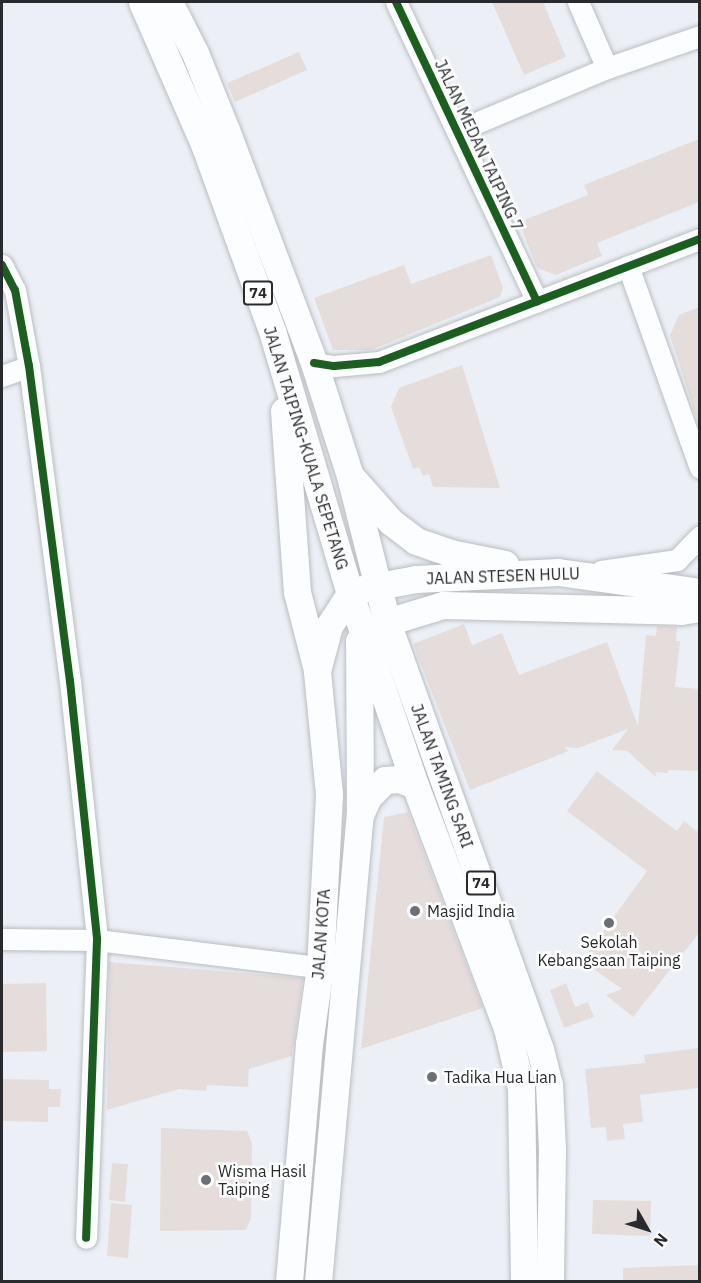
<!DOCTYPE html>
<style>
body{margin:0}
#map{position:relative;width:701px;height:1283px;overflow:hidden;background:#ecf0f6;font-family:"IBM Plex Sans",sans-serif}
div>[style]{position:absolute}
.building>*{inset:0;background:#e5dcdc}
.roads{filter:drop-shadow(0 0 2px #babdc1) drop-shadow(0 0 2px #babdc1)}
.minor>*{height:21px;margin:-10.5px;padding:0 10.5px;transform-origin:10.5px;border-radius:10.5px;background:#fcfdfe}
.major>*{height:27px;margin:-13.5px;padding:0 13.5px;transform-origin:13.5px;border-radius:13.5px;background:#fcfdfe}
.cycleway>*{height:8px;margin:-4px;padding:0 4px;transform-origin:4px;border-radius:4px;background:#1b5e20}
.dots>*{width:16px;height:16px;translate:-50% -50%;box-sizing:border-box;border:3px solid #fff;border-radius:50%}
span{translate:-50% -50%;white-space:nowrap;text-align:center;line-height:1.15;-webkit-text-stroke:5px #fff;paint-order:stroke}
.shield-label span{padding:2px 4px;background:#fff;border:2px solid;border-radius:4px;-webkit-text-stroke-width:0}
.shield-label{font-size:15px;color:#282a2e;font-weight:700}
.street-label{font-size:16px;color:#282a2e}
.poi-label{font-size:16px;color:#282a2e}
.left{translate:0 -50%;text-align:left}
.frame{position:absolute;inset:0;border:3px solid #282a2e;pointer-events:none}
.north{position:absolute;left:617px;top:1199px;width:60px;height:60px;-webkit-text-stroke:4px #fff;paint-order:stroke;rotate:129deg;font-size:16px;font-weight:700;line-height:24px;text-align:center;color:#282a2e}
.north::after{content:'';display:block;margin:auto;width:21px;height:27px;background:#282a2e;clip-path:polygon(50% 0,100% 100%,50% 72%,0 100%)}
</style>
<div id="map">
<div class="building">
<i style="clip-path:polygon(492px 2px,543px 2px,566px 57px,524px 75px)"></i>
<i style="clip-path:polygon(299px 52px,307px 70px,235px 102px,227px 83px)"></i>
<i style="clip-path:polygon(699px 139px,699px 202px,597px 243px,602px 256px,556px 275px,537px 268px,519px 222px,588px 195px,584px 185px)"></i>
<i style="clip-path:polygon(491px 255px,503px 288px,500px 297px,371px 350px,333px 350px,314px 298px,404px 265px,411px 284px)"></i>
<i style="clip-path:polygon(699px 307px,699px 423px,698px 423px,670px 335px,679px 315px)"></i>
<i style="clip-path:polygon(462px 365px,500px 488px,433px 487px,429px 474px,423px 476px,419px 467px,413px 469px,391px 407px,399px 388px)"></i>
<i style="clip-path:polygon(464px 624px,472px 645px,502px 633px,519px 675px,607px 642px,638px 726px,646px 635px,656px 636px,657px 626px,677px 627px,676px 641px,680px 641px,675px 687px,699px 689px,699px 771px,668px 770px,668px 773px,655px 772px,657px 778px,627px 751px,612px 750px,628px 729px,578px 748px,564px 747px,569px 751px,470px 790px,413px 644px)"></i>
<i style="clip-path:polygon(597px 771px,677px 831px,684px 821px,699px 833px,699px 933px,633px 1017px,606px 995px,622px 989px,582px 961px,647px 871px,567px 811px)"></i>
<i style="clip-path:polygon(408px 812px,483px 1008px,361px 1049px,384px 817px)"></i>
<i style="clip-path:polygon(109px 962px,303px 978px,292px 1056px,249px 1069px,248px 1087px,207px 1085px,206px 1091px,179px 1089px,107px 1110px)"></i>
<i style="clip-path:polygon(46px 983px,47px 1051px,2px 1052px,2px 984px)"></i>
<i style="clip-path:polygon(566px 983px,575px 1007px,588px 1002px,594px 1017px,564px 1028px,550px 990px)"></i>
<i style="clip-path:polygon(699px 1048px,699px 1088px,640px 1095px,643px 1122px,623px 1124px,625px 1139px,607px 1141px,606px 1127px,591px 1128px,585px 1069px,645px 1063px,644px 1055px)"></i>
<i style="clip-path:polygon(2px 1079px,49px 1080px,49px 1089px,61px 1089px,60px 1107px,48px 1107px,48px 1122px,2px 1121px)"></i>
<i style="clip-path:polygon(161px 1128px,247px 1131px,252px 1143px,251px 1218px,246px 1230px,160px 1231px)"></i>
<i style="clip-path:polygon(112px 1163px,128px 1164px,125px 1202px,109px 1200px)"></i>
<i style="clip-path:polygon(593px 1200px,651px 1201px,650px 1236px,592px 1234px)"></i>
<i style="clip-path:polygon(111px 1203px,132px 1205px,128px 1258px,107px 1256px)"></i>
<i style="clip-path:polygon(699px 1265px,699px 1281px,623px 1281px,623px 1268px)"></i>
</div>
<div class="roads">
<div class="minor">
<i style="left:396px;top:2px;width:331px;rotate:64.8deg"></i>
<i style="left:578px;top:2px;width:72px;rotate:66.3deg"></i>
<i style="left:457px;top:131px;width:163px;rotate:-22.8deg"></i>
<i style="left:607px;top:68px;width:98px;rotate:-19deg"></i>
<i style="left:2px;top:265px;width:28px;rotate:63deg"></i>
<i style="left:15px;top:290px;width:77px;rotate:79.6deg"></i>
<i style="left:29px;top:366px;width:318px;rotate:82.6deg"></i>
<i style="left:70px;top:681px;width:260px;rotate:84deg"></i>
<i style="left:97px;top:940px;width:298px;rotate:92.1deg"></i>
<i style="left:628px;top:266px;width:214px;rotate:70.4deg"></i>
<i style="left:314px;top:363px;width:20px;rotate:9deg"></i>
<i style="left:334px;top:366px;width:45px;rotate:-5.1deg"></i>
<i style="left:379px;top:362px;width:344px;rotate:-21deg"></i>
<i style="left:2px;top:376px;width:29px;rotate:-20deg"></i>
<i style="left:601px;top:571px;width:77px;rotate:-8.2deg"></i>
<i style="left:677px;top:560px;width:33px;rotate:-46deg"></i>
<i style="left:2px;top:939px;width:95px;rotate:0.6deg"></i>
<i style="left:97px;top:940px;width:238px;rotate:7deg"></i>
</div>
<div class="major">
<i style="left:142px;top:2px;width:155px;rotate:66.4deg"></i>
<i style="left:204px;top:144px;width:202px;rotate:70deg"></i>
<i style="left:273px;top:334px;width:271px;rotate:73.5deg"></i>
<i style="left:350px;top:594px;width:202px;rotate:71.2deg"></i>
<i style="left:415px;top:785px;width:260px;rotate:69.3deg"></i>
<i style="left:507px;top:1028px;width:62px;rotate:76.9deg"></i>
<i style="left:521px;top:1088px;width:194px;rotate:89.1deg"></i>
<i style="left:169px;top:2px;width:57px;rotate:63deg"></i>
<i style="left:195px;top:53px;width:83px;rotate:68.1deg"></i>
<i style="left:226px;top:130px;width:249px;rotate:69.3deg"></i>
<i style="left:314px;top:363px;width:119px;rotate:72.3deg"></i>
<i style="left:350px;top:476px;width:151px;rotate:75.8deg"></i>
<i style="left:387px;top:622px;width:454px;rotate:70.3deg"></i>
<i style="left:540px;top:1049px;width:36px;rotate:76deg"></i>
<i style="left:549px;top:1084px;width:65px;rotate:87.4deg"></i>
<i style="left:552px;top:1149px;width:133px;rotate:90.9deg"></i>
<i style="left:284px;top:411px;width:181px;rotate:85.9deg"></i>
<i style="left:297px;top:592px;width:81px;rotate:75.6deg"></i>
<i style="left:353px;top:479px;width:57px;rotate:48.5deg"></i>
<i style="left:391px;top:522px;width:31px;rotate:37deg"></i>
<i style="left:416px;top:541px;width:36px;rotate:19deg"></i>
<i style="left:450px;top:553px;width:56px;rotate:11.3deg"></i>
<i style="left:362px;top:589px;width:55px;rotate:-10.5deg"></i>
<i style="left:416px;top:579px;width:142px;rotate:-2.8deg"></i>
<i style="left:558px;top:572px;width:143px;rotate:8deg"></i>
<i style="left:360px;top:815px;width:20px;rotate:-66deg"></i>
<i style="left:368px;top:797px;width:24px;rotate:-45deg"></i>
<i style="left:385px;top:780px;width:14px;rotate:-4deg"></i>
<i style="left:399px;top:779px;width:17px;rotate:21deg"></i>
<i style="left:289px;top:1282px;width:239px;rotate:-85.2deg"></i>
<i style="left:309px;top:1044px;width:78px;rotate:-81.9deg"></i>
<i style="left:320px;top:967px;width:173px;rotate:-87deg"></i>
<i style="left:329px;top:794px;width:124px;rotate:-95.6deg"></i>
<i style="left:317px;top:671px;width:47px;rotate:-75.1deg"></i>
<i style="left:329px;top:626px;width:38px;rotate:-57deg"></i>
<i style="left:318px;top:1282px;width:469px;rotate:-84.9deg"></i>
<i style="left:360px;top:815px;width:174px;rotate:-90.3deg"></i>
<i style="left:359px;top:641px;width:11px;rotate:-56deg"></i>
<i style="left:365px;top:632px;width:24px;rotate:-24deg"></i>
<i style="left:387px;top:622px;width:59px;rotate:-16.9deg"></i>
<i style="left:443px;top:605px;width:238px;rotate:1.4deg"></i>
<i style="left:681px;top:611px;width:19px;rotate:-9deg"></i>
</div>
</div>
<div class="cycleway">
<i style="left:396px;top:2px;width:331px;rotate:64.8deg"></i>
<i style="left:2px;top:265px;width:28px;rotate:63deg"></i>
<i style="left:15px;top:290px;width:77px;rotate:79.6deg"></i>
<i style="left:29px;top:366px;width:318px;rotate:82.6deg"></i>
<i style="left:70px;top:681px;width:260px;rotate:84deg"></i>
<i style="left:97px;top:940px;width:298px;rotate:92.1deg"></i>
<i style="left:314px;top:363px;width:20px;rotate:9deg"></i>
<i style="left:334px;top:366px;width:45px;rotate:-5.1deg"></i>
<i style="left:379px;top:362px;width:344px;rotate:-21deg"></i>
</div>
<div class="dots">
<i style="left:415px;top:911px;background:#6d6f74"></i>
<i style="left:609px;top:923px;background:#6d6f74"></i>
<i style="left:432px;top:1077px;background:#6d6f74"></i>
<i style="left:206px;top:1180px;background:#6d6f74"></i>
</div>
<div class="shield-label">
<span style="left:258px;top:293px">74</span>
<span style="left:481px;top:883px">74</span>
</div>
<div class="street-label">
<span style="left:479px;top:145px;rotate:65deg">JALAN MEDAN TAIPING 7</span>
<span style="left:306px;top:448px;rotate:73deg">JALAN TAIPING-KUALA SEPETANG</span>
<span style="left:503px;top:576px;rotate:-2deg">JALAN STESEN HULU</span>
<span style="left:442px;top:776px;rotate:70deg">JALAN TAMING SARI</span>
<span style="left:321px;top:934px;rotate:-86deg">JALAN KOTA</span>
</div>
<div class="poi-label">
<span class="left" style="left:427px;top:911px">Masjid India</span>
<span style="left:609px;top:951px">Sekolah<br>Kebangsaan Taiping</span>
<span class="left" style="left:444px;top:1077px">Tadika Hua Lian</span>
<span class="left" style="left:218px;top:1180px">Wisma Hasil<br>Taiping</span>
</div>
<div class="frame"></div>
<div class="north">N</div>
</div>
